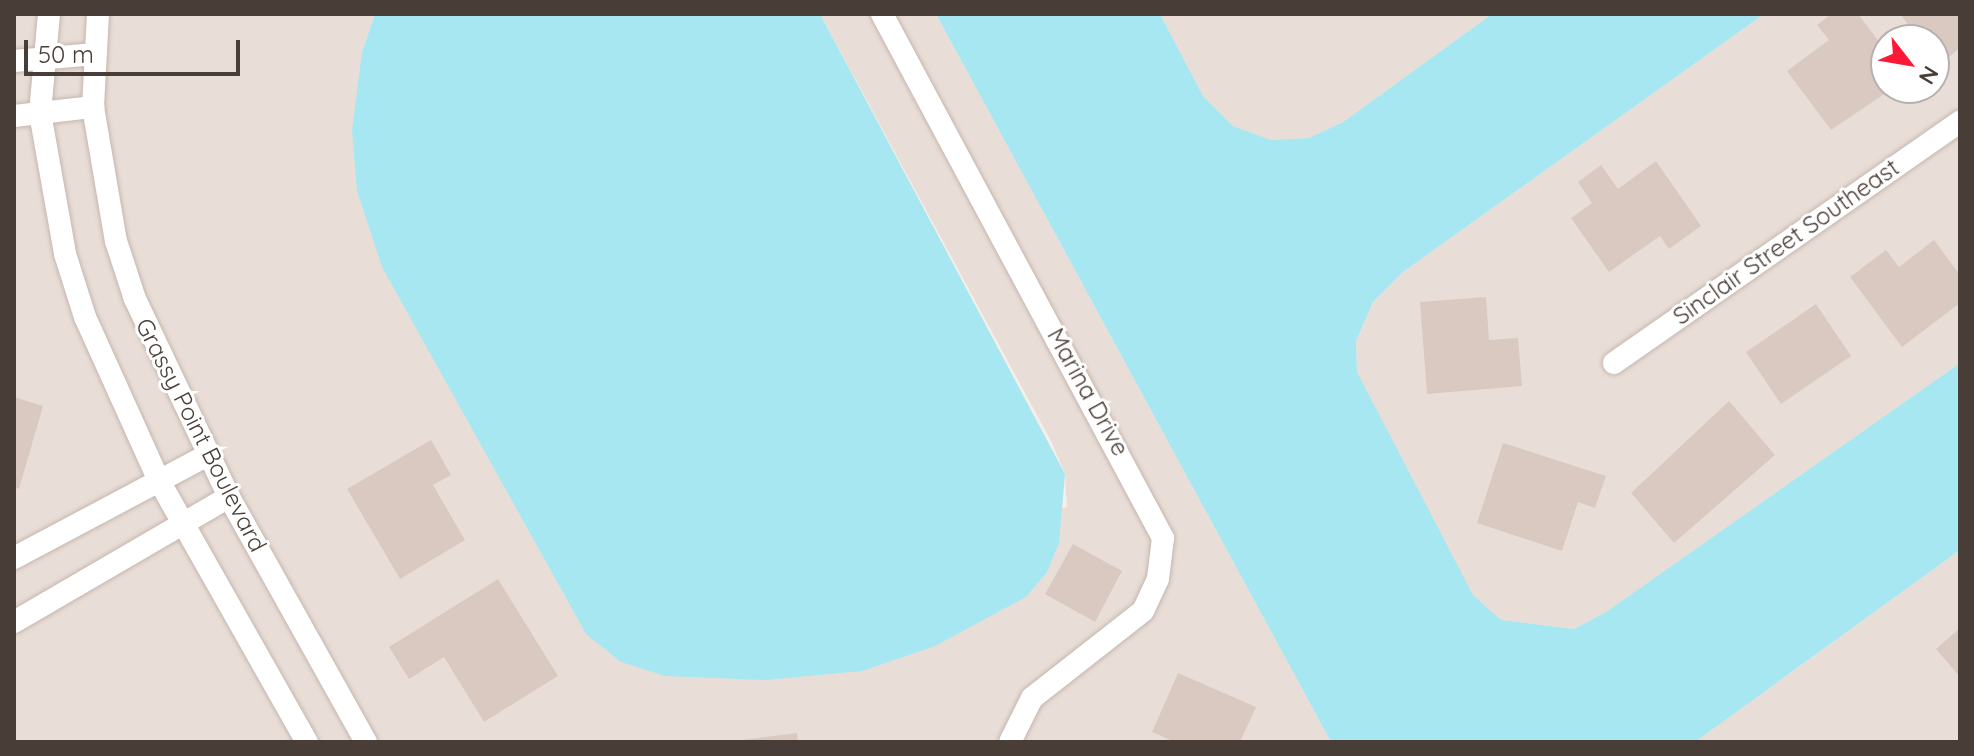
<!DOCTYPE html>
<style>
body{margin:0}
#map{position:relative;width:1974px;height:756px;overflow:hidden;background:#f5eee9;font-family:Quicksand,sans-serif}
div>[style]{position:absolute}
.residential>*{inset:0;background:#e9ded7}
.water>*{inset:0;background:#a6e7f1}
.building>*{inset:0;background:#dac9c1}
.roads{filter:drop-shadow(0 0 2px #c4b6af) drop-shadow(0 0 2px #c4b6af)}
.street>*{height:22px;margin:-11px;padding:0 11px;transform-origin:11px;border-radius:11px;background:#fff}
span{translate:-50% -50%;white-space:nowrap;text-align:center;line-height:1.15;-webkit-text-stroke:6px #fff;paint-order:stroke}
.street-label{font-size:24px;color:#493d37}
.frame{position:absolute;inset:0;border:16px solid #493d37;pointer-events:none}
.north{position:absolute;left:1870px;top:24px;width:80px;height:80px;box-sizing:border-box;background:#fff;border:2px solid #b6b1af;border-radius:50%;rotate:121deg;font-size:22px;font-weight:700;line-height:32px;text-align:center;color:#493d37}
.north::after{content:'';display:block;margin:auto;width:28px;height:36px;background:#fc1936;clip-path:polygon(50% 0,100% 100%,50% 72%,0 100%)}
.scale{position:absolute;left:24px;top:40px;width:216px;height:36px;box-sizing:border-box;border:4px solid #493d37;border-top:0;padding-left:10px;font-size:24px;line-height:28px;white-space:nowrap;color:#493d37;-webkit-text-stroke:6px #fff;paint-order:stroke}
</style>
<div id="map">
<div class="residential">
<i style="clip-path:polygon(14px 14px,375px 14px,362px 52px,357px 191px,383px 267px,586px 634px,1067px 507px,1065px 474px,1051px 441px,820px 14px,936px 14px,1331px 742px,14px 742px)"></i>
<i style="clip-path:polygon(1160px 14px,1492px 14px,1343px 122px,1309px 138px,1271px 140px,1233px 126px,1203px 96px)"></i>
<i style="clip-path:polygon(evenodd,1764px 14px,1960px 14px,1960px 363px,1606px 612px,1574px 629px,1501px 620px,1473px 595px,1369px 404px,1357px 372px,1356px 341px,1373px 302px,1403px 272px,1764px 14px,1886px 40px,1934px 40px,1934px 88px,1886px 88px,1886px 40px)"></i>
<i style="clip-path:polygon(1960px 550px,1960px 742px,1695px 742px,1807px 661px)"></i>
</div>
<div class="water">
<i style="clip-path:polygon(375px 14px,820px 14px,1065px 474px,1059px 543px,1047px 572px,1026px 597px,935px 646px,862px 671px,765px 680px,665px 676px,621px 662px,586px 634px,382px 267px,357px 191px,352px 130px,362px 52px)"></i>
<i style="clip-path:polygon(936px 14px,1160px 14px,1203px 96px,1233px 126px,1271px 140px,1309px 138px,1343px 122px,1492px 14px,1764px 14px,1403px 272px,1373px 302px,1356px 341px,1357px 372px,1473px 595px,1501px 620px,1574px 629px,1606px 612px,1960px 363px,1960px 550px,1695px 742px,1331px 742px)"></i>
</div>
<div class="building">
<i style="clip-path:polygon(1831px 14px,1858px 14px,1886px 51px,1886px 88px,1893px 88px,1831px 130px,1787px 71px,1829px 40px,1817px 25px)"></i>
<i style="clip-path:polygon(1900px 14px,1960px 14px,1960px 48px,1940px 64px,1934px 40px,1920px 40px)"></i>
<i style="clip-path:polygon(1656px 161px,1701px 226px,1669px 249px,1660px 236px,1609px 272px,1571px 218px,1592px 203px,1578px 182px,1601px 165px,1618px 189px)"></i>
<i style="clip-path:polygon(1934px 240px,1960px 275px,1960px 303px,1902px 347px,1850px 277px,1886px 250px,1899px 267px)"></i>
<i style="clip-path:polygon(1486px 297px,1489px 340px,1518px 338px,1522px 386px,1427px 394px,1420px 302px)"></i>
<i style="clip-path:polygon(1816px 304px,1851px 356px,1781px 404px,1746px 352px)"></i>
<i style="clip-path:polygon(14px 397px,43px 406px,19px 489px,14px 487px)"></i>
<i style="clip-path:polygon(1729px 401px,1775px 455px,1674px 543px,1631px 493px)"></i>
<i style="clip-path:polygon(431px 440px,451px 475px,433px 485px,465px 540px,400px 579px,347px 489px)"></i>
<i style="clip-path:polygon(1503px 443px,1606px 476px,1595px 508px,1578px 502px,1562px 551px,1477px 523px)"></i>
<i style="clip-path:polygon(1073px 544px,1122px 571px,1095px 622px,1045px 594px)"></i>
<i style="clip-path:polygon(498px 579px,558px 676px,484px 722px,444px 657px,409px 679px,389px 647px)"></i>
<i style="clip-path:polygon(1960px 628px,1960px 677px,1936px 649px)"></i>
<i style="clip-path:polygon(1178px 673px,1256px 707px,1240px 742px,1175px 742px,1152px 732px)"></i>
<i style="clip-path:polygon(797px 733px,798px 742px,742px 742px,742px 740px)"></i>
</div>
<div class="roads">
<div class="street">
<i style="left:49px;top:14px;width:99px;rotate:95.2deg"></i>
<i style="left:40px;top:113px;width:143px;rotate:79.9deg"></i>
<i style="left:65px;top:254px;width:66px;rotate:72.4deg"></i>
<i style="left:85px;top:317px;width:178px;rotate:65.7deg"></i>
<i style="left:158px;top:479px;width:302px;rotate:60.5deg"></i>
<i style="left:98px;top:14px;width:93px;rotate:93.1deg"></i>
<i style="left:93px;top:107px;width:136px;rotate:80.3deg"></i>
<i style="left:116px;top:241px;width:61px;rotate:71.9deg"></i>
<i style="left:135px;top:299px;width:219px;rotate:64.6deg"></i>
<i style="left:229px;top:497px;width:281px;rotate:60.8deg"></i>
<i style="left:882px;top:14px;width:595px;rotate:61.8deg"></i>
<i style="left:1163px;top:538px;width:41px;rotate:97deg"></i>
<i style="left:1158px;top:579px;width:35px;rotate:115deg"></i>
<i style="left:1143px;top:611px;width:141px;rotate:141.9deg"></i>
<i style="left:1032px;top:698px;width:49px;rotate:116.6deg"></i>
<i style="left:14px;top:61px;width:82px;rotate:-4.9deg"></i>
<i style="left:14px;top:116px;width:80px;rotate:-6.5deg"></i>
<i style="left:1614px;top:363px;width:422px;rotate:-34.9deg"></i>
<i style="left:14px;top:558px;width:220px;rotate:-28deg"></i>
<i style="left:14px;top:622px;width:249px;rotate:-30.2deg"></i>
</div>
</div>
<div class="street-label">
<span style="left:1786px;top:242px;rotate:-35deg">Sinclair Street Southeast</span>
<span style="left:1088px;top:392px;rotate:61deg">Marina Drive</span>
<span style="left:201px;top:435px;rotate:63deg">Grassy Point Boulevard</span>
</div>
<div class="frame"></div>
<div class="north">N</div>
<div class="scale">50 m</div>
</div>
